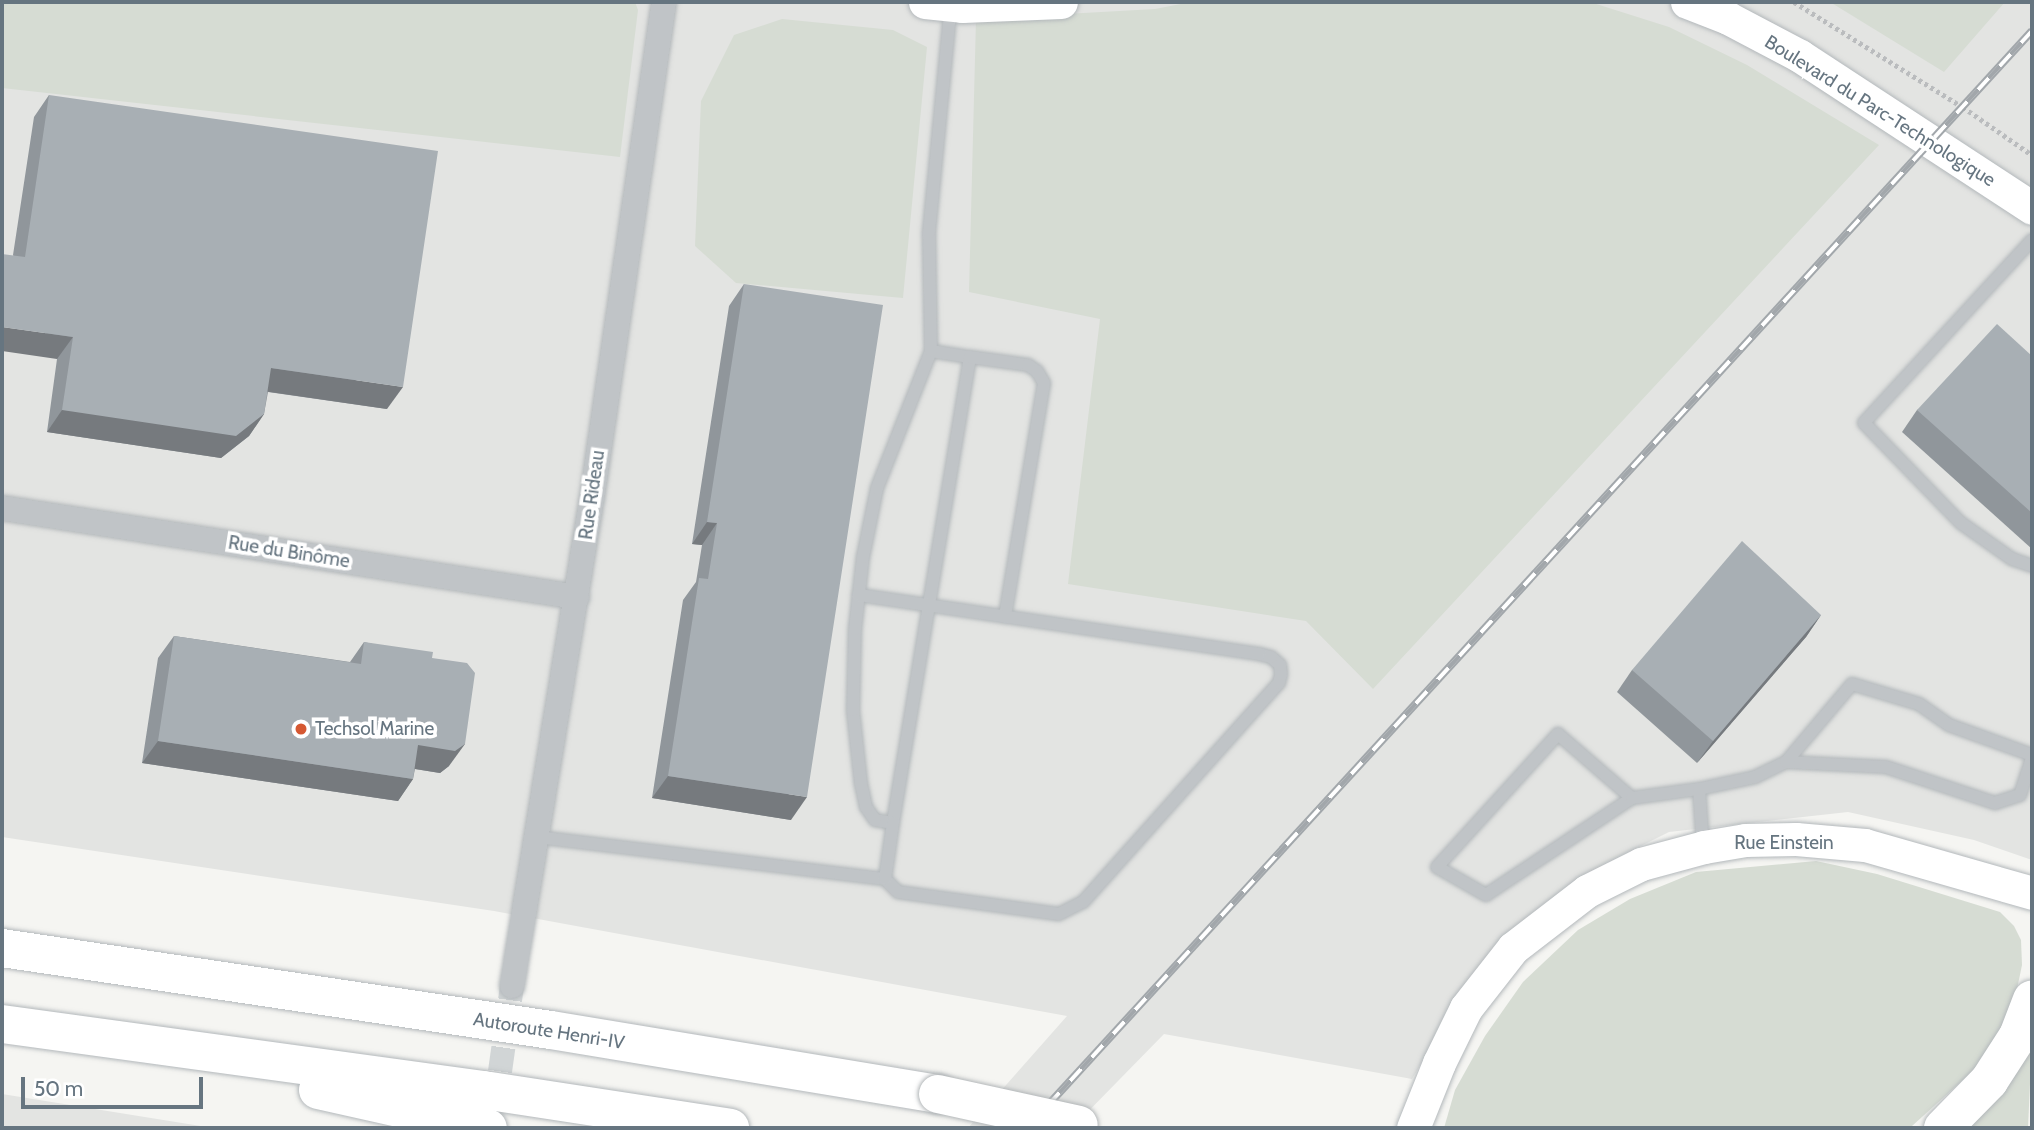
<!DOCTYPE html>
<meta charset="utf-8">
<style>
body{margin:0}
#map{position:relative;width:2034px;height:1130px;overflow:hidden;background:#f5f5f2;font-family:Cabin,sans-serif}
div>[style]{position:absolute}
.built>*{inset:0;background:#e3e4e2}
.green>*{inset:0;background:#d6dcd3}
.street-tunnel>*{height:24px;margin-top:-12px;transform-origin:0;background:repeating-linear-gradient(90deg,#d1d5d6 0 24px,transparent 0 36px)}
.path>*{height:4.5px;margin-top:-2.25px;transform-origin:0;background:repeating-linear-gradient(90deg,#babcbe 0 3.5px,transparent 0 7px)}
.roads{filter:drop-shadow(0 0 2px #b3b8bb) drop-shadow(0 0 2px #b3b8bb)}
.lane>*{height:12px;margin:-6px;padding:0 6px;transform-origin:6px;border-radius:6px;background:#c0c4c7}
.street>*{height:24px;margin:-12px;padding:0 12px;transform-origin:12px;border-radius:12px;background:#c0c4c7}
.secondary>*{height:33px;margin:-16.5px;padding:0 16.5px;transform-origin:16.5px;border-radius:16.5px;background:#fff}
.highway>*{height:38px;margin:-19px;padding:0 19px;transform-origin:19px;border-radius:19px;background:#fff}
.rail>*{height:8px;margin-top:-4px;transform-origin:0;background:repeating-linear-gradient(90deg,#fff 0 16px,#a2a7ab 0 32px);box-sizing:border-box;border-block:2px solid #a2a7ab}
.bridges{filter:drop-shadow(0 0 2px #b3b7b9) drop-shadow(0 0 2px #b3b7b9)}
.highway-bridge>*{height:38px;margin:-19px;padding:0 19px;transform-origin:19px;border-radius:19px;background:#fff}
.wall>*{inset:0;background:#90969b}
.shaded-wall>*{inset:0;background:#767a7e}
.building>*{inset:0;background:#a8afb4}
.dots>*{width:19px;height:19px;translate:-50% -50%;box-sizing:border-box;border:4px solid #fff;border-radius:50%}
span{translate:-50% -50%;white-space:nowrap;text-align:center;line-height:1.15;-webkit-text-stroke:7px #fff;paint-order:stroke}
.street-label{font-size:19px;color:#667580}
.poi-label{font-size:19px;color:#667580}
.left{translate:0 -50%;text-align:left}
.frame{position:absolute;inset:0;border:4px solid #667580;pointer-events:none}
.scale{position:absolute;left:21px;top:1077px;width:182px;height:32px;box-sizing:border-box;border:4px solid #667580;border-top:0;padding-left:9px;font-size:21px;line-height:24px;white-space:nowrap;color:#667580;-webkit-text-stroke:5px #fff;paint-order:stroke}
</style>
<div id="map">
<div class="built">
<i style="clip-path:polygon(2px 2px,2032px 2px,2032px 860px,1974px 840px,1848px 812px,1669px 832px,1593px 870px,1472px 978px,1412px 1079px,1164px 1034px,1072px 1128px,968px 1128px,1067px 1016px,494px 911px,2px 837px)"></i>
<i style="clip-path:polygon(2px 1094px,213px 1128px,2px 1128px)"></i>
</div>
<div class="green">
<i style="clip-path:polygon(2px 2px,635px 2px,638px 10px,620px 157px,2px 88px)"></i>
<i style="clip-path:polygon(1191px 2px,1590px 2px,1669px 27px,1747px 65px,1879px 145px,1373px 689px,1306px 621px,1068px 584px,1100px 319px,969px 292px,976px 19px,1155px 9px)"></i>
<i style="clip-path:polygon(1830px 2px,2005px 2px,1944px 72px)"></i>
<i style="clip-path:polygon(782px 19px,893px 30px,927px 47px,903px 298px,736px 283px,695px 246px,701px 101px,734px 35px)"></i>
<i style="clip-path:polygon(1816px 861px,1877px 874px,2000px 912px,2014px 926px,2021px 940px,2022px 965px,2016px 994px,2007px 1020px,1985px 1060px,1912px 1126px,1444px 1128px,1455px 1090px,1485px 1036px,1523px 982px,1578px 930px,1630px 899px,1696px 872px)"></i>
<i style="clip-path:polygon(2032px 1039px,2028px 1128px,1963px 1128px)"></i>
</div>
<div class="street-tunnel">
<i style="left:495px;top:1107px;width:122px;rotate:-82deg"></i>
</div>
<div class="path">
<i style="left:1794px;top:2px;width:199px;rotate:31.9deg"></i>
<i style="left:1963px;top:107px;width:84px;rotate:34.8deg"></i>
</div>
<div class="roads">
<div class="lane">
<i style="left:2032px;top:240px;width:248px;rotate:132.6deg"></i>
<i style="left:1864px;top:423px;width:139px;rotate:45.9deg"></i>
<i style="left:1961px;top:523px;width:62px;rotate:35.2deg"></i>
<i style="left:2012px;top:559px;width:21px;rotate:19deg"></i>
<i style="left:931px;top:351px;width:39px;rotate:9deg"></i>
<i style="left:970px;top:357px;width:472px;rotate:99.4deg"></i>
<i style="left:893px;top:823px;width:18px;rotate:-171deg"></i>
<i style="left:875px;top:820px;width:16px;rotate:-125deg"></i>
<i style="left:866px;top:807px;width:24px;rotate:-102deg"></i>
<i style="left:861px;top:784px;width:74px;rotate:-96.2deg"></i>
<i style="left:853px;top:710px;width:81px;rotate:-88.6deg"></i>
<i style="left:855px;top:629px;width:72px;rotate:-83.7deg"></i>
<i style="left:863px;top:557px;width:70px;rotate:-78.5deg"></i>
<i style="left:877px;top:488px;width:147px;rotate:-68.5deg"></i>
<i style="left:931px;top:351px;width:119px;rotate:-91deg"></i>
<i style="left:929px;top:232px;width:228px;rotate:-84.5deg"></i>
<i style="left:970px;top:357px;width:59px;rotate:7.9deg"></i>
<i style="left:1028px;top:365px;width:11px;rotate:34deg"></i>
<i style="left:1037px;top:371px;width:14px;rotate:60deg"></i>
<i style="left:1044px;top:383px;width:237px;rotate:99.5deg"></i>
<i style="left:1786px;top:762px;width:100px;rotate:2.9deg"></i>
<i style="left:1886px;top:767px;width:115px;rotate:18.3deg"></i>
<i style="left:1995px;top:803px;width:26px;rotate:-18deg"></i>
<i style="left:2020px;top:795px;width:40px;rotate:-72deg"></i>
<i style="left:1632px;top:798px;width:175px;rotate:146.4deg"></i>
<i style="left:1486px;top:895px;width:56px;rotate:-150.3deg"></i>
<i style="left:1437px;top:867px;width:180px;rotate:-47.7deg"></i>
<i style="left:1558px;top:734px;width:98px;rotate:40.9deg"></i>
<i style="left:1632px;top:798px;width:68px;rotate:-7.7deg"></i>
<i style="left:537px;top:837px;width:351px;rotate:6.9deg"></i>
<i style="left:885px;top:879px;width:18px;rotate:45deg"></i>
<i style="left:898px;top:892px;width:162px;rotate:7.8deg"></i>
<i style="left:1059px;top:914px;width:27px;rotate:-27deg"></i>
<i style="left:1083px;top:902px;width:294px;rotate:-48.2deg"></i>
<i style="left:1279px;top:683px;width:9px;rotate:-77deg"></i>
<i style="left:1281px;top:674px;width:9px;rotate:-96deg"></i>
<i style="left:1280px;top:665px;width:12px;rotate:-138deg"></i>
<i style="left:1271px;top:657px;width:12px;rotate:-166deg"></i>
<i style="left:1259px;top:654px;width:405px;rotate:-171.6deg"></i>
<i style="left:1703px;top:847px;width:58px;rotate:-93.9deg"></i>
<i style="left:1699px;top:789px;width:57px;rotate:-12.1deg"></i>
<i style="left:1755px;top:777px;width:34px;rotate:-26deg"></i>
<i style="left:1786px;top:762px;width:102px;rotate:-49.8deg"></i>
<i style="left:1852px;top:684px;width:70px;rotate:16.6deg"></i>
<i style="left:1919px;top:704px;width:37px;rotate:35deg"></i>
<i style="left:1949px;top:725px;width:88px;rotate:19.9deg"></i>
<i style="left:885px;top:879px;width:57px;rotate:-81.9deg"></i>
</div>
<div class="street">
<i style="left:2px;top:508px;width:582px;rotate:8.8deg"></i>
<i style="left:512px;top:986px;width:495px;rotate:-80.7deg"></i>
<i style="left:592px;top:498px;width:501px;rotate:-81.74deg"></i>
</div>
<div class="secondary">
<i style="left:925px;top:2px;width:37px;rotate:6deg"></i>
<i style="left:962px;top:6px;width:99px;rotate:-2.3deg"></i>
<i style="left:1687px;top:2px;width:44px;rotate:21.3deg"></i>
<i style="left:1728px;top:18px;width:81px;rotate:27.8deg"></i>
<i style="left:1800px;top:56px;width:277px;rotate:33.2deg"></i>
<i style="left:1413px;top:1128px;width:70px;rotate:-68.2deg"></i>
<i style="left:1439px;top:1063px;width:61px;rotate:-63.9deg"></i>
<i style="left:1466px;top:1008px;width:76px;rotate:-51.9deg"></i>
<i style="left:1513px;top:948px;width:93px;rotate:-37.6deg"></i>
<i style="left:1587px;top:891px;width:60px;rotate:-26.6deg"></i>
<i style="left:1641px;top:864px;width:65px;rotate:-15.1deg"></i>
<i style="left:1704px;top:847px;width:42px;rotate:-9.7deg"></i>
<i style="left:1745px;top:840px;width:51px;rotate:-1.1deg"></i>
<i style="left:1796px;top:839px;width:69px;rotate:5deg"></i>
<i style="left:1865px;top:845px;width:174px;rotate:16deg"></i>
</div>
<div class="highway">
<i style="left:2px;top:948px;width:555px;rotate:8.5deg"></i>
<i style="left:551px;top:1030px;width:392px;rotate:9.4deg"></i>
<i style="left:2px;top:1024px;width:486px;rotate:7.8deg"></i>
<i style="left:483px;top:1090px;width:250px;rotate:8.7deg"></i>
<i style="left:318px;top:1090px;width:174px;rotate:12.6deg"></i>
<i style="left:1943px;top:1128px;width:66px;rotate:-45.6deg"></i>
<i style="left:1989px;top:1081px;width:54px;rotate:-57.2deg"></i>
<i style="left:2018px;top:1036px;width:39px;rotate:-69deg"></i>
</div>
</div>
<div class="rail">
<i style="left:1027px;top:1128px;width:1488px;rotate:-47.51deg"></i>
</div>
<div class="bridges">
<div class="highway-bridge">
<i style="left:938px;top:1094px;width:144px;rotate:12.4deg"></i>
</div>
</div>
<div class="wall">
<i style="clip-path:polygon(49px 95px,387px 409px,268px 392px,264px 414px,249px 436px,221px 458px,47px 432px,57px 359px,13px 255px,34px 117px)"></i>
<i style="clip-path:polygon(744px 284px,791px 820px,652px 798px,683px 600px,696px 582px,702px 545px,692px 544px,729px 306px)"></i>
<i style="clip-path:polygon(2032px 356px,2032px 549px,1902px 432px,1917px 410px)"></i>
<i style="clip-path:polygon(1821px 615px,1806px 637px,1697px 763px,1617px 692px,1632px 670px)"></i>
<i style="clip-path:polygon(174px 636px,350px 662px,364px 642px,432px 658px,449px 766px,440px 773px,415px 769px,413px 779px,398px 801px,142px 763px,158px 658px)"></i>
</div>
<div class="shaded-wall">
<i style="clip-path:polygon(2px 327px,73px 337px,57px 359px,2px 351px)"></i>
<i style="clip-path:polygon(271px 368px,403px 387px,387px 409px,256px 390px)"></i>
<i style="clip-path:polygon(62px 410px,264px 414px,249px 436px,221px 458px,47px 432px)"></i>
<i style="clip-path:polygon(707px 522px,717px 523px,702px 545px,692px 544px)"></i>
<i style="clip-path:polygon(1821px 615px,1806px 637px,1697px 763px,1713px 741px)"></i>
<i style="clip-path:polygon(158px 741px,413px 779px,398px 801px,142px 763px)"></i>
<i style="clip-path:polygon(465px 744px,449px 766px,440px 773px,403px 767px,418px 745px)"></i>
<i style="clip-path:polygon(668px 776px,807px 797px,791px 820px,652px 798px)"></i>
</div>
<div class="building">
<i style="clip-path:polygon(49px 95px,438px 151px,403px 387px,271px 368px,264px 414px,236px 436px,62px 410px,73px 337px,2px 327px,2px 254px,25px 257px)"></i>
<i style="clip-path:polygon(744px 284px,883px 305px,807px 797px,668px 776px,699px 578px,708px 579px,717px 523px,707px 522px)"></i>
<i style="clip-path:polygon(1997px 324px,2032px 356px,2032px 513px,1917px 410px)"></i>
<i style="clip-path:polygon(1742px 541px,1821px 615px,1713px 741px,1632px 670px)"></i>
<i style="clip-path:polygon(174px 636px,361px 664px,364px 642px,433px 652px,432px 658px,467px 663px,475px 673px,465px 744px,455px 751px,418px 745px,413px 779px,158px 741px)"></i>
</div>
<div class="dots">
<i style="left:301px;top:729px;background:#d55832"></i>
</div>
<div class="street-label">
<span style="left:1880px;top:111px;rotate:32deg">Boulevard du Parc-Technologique</span>
<span style="left:592px;top:495px;rotate:-82deg">Rue Rideau</span>
<span style="left:289px;top:552px;rotate:9deg">Rue du Binôme</span>
<span style="left:1784px;top:843px">Rue Einstein</span>
<span style="left:549px;top:1031px;rotate:9deg">Autoroute Henri-IV</span>
</div>
<div class="poi-label">
<span class="left" style="left:315px;top:729px">Techsol Marine</span>
</div>
<div class="frame"></div>
<div class="scale">50 m</div>
</div>
